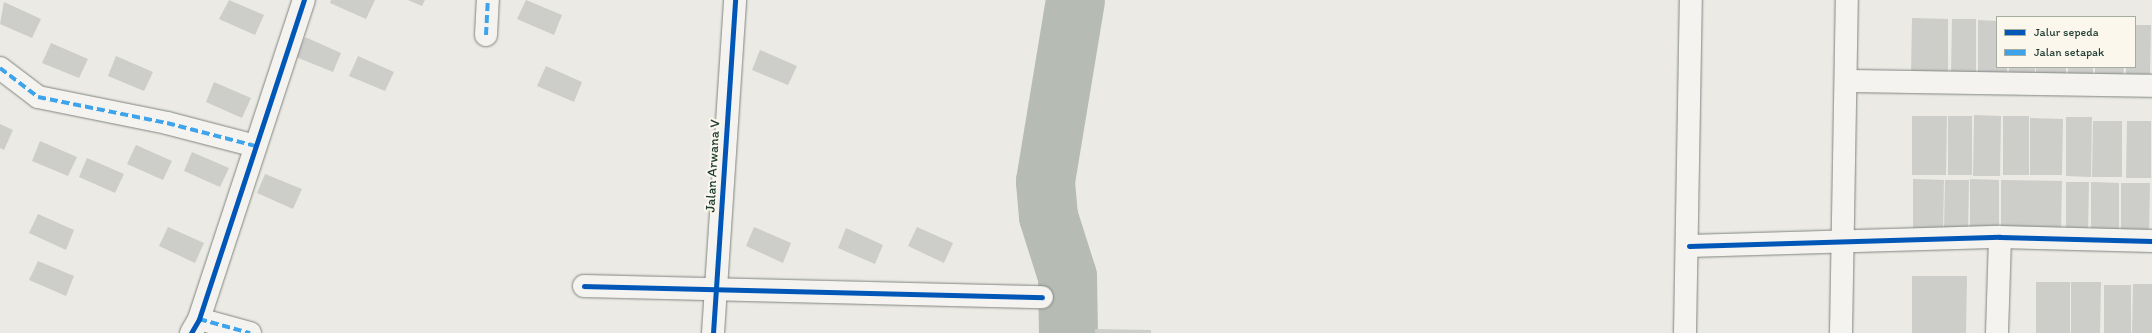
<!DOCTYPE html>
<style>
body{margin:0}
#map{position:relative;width:2152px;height:333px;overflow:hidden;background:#ebeae4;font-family:Itim,sans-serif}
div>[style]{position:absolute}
.river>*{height:59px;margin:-29.5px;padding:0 29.5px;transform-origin:29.5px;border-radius:29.5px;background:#b6bcb4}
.building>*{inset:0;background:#cdceca}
.roads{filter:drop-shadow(0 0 1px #808581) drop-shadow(0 0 1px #808581)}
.minor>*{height:22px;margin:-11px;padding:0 11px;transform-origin:11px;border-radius:11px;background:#f4f3ef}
.quiet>*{height:4px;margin-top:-2px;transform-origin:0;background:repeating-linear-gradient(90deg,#3da4eb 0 8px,transparent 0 12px)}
.cycleway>*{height:5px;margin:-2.5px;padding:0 2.5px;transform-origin:2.5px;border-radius:2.5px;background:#0057b8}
span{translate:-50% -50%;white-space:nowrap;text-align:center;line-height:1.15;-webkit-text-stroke:4px #fbf7ec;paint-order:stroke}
.street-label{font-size:14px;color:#1f3d34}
.legend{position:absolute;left:1996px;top:16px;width:140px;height:52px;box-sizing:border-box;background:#fbf7ec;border:1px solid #a3ada2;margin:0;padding:5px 7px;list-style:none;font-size:12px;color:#1f3d34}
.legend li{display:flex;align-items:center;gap:8px;height:20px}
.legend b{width:20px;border:1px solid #a3ada2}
</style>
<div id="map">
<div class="river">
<i style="left:1068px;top:333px;width:57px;rotate:-91deg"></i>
<i style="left:1067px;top:276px;width:63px;rotate:-107.6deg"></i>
<i style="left:1048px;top:216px;width:35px;rotate:-95deg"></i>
<i style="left:1045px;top:181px;width:183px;rotate:-80.6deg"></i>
</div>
<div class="building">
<i style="clip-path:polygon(229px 0,264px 15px,255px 35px,219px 19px)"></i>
<i style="clip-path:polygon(331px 0,375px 0,366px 19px,330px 3px)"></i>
<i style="clip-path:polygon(408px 0,425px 0,422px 6px)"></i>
<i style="clip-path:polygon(526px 0,562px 15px,554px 35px,517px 19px)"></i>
<i style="clip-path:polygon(4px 2px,41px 19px,32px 38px,0 24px)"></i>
<i style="clip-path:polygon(1912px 18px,1948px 19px,1948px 77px,1911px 77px)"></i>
<i style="clip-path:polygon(1952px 19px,1976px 19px,1976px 75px,1951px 75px)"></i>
<i style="clip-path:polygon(1978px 20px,1997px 21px,1997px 67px,2007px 67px,2007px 76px,1978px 76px)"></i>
<i style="clip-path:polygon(2135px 25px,2151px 25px,2150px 74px,2126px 74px,2126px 67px,2135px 67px)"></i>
<i style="clip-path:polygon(305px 37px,341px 53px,333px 72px,296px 57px)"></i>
<i style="clip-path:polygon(51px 43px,88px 59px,79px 78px,42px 63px)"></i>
<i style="clip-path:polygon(760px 50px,797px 66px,788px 85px,752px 70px)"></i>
<i style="clip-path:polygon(116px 56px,153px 72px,144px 91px,108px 76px)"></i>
<i style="clip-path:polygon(358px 56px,394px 72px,385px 91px,349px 76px)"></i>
<i style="clip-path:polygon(546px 66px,582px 82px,574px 102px,537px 86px)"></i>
<i style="clip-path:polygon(2009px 67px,2035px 67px,2035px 75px,2009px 75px)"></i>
<i style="clip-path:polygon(2036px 67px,2066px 67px,2066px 76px,2036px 76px)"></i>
<i style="clip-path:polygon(2068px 67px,2093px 67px,2093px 75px,2068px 74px)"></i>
<i style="clip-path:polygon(2095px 67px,2124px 67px,2123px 75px,2095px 75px)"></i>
<i style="clip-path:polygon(214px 82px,251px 98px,242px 118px,206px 102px)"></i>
<i style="clip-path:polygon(1974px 115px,2001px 116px,2000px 176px,1973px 176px)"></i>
<i style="clip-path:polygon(1912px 116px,1947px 116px,1946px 175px,1912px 175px)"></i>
<i style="clip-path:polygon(1948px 116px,1972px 116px,1972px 175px,1948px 175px)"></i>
<i style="clip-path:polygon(2003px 116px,2029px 116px,2029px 175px,2003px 175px)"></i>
<i style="clip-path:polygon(2066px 117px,2092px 117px,2091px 177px,2066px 176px)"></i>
<i style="clip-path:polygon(2030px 118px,2063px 119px,2062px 175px,2030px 175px)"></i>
<i style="clip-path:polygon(2093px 121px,2122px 121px,2122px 177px,2092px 177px)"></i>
<i style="clip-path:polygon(2127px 121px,2151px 121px,2151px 178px,2126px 178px)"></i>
<i style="clip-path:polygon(0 124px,13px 130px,4px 150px,0 148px)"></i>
<i style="clip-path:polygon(40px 141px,77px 157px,68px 176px,32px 161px)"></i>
<i style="clip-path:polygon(136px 145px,172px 161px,163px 180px,127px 164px)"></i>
<i style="clip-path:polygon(192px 152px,229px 168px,220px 187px,184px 171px)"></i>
<i style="clip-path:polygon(87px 158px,124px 174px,115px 193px,79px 177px)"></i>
<i style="clip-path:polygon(265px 174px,302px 189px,293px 209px,257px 193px)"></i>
<i style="clip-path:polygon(1913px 179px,1944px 180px,1943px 230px,1913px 230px)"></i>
<i style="clip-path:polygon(1970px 179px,1999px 180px,1999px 230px,1970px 230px)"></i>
<i style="clip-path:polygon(1945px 180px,1969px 180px,1968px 230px,1944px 229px)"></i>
<i style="clip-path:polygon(2001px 180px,2062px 181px,2061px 232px,2001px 232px)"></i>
<i style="clip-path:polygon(2066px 182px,2089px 182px,2088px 232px,2066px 232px)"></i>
<i style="clip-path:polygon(2091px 182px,2119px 183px,2119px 232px,2091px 232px)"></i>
<i style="clip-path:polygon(2121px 183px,2150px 183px,2149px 237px,2121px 237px)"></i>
<i style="clip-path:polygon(38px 214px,74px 230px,66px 250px,29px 233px)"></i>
<i style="clip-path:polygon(168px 227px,204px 243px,195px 263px,159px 246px)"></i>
<i style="clip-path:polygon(754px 227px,791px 243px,783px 263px,746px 246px)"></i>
<i style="clip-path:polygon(917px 227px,953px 243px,944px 263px,908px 246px)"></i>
<i style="clip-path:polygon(846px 228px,883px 245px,875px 264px,838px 248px)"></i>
<i style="clip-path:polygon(38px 261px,74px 276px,66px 296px,29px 280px)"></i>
<i style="clip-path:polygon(1912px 276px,1967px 276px,1966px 333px,1912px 333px)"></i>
<i style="clip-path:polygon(2036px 282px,2070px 282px,2070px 333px,2036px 333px)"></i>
<i style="clip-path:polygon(2071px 282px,2101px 282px,2100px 333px,2071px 333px)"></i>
<i style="clip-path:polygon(2133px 284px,2152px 284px,2152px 333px,2132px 333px)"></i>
<i style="clip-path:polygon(2104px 285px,2131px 285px,2131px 333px,2104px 333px)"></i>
<i style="clip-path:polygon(1095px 329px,1151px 330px,1151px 333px,1095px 333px)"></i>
</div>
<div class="roads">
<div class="minor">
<i style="left:486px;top:35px;width:35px;rotate:-87deg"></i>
<i style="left:0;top:68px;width:48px;rotate:37.3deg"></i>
<i style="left:38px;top:97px;width:132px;rotate:11.4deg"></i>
<i style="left:167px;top:123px;width:91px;rotate:14.6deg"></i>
<i style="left:1846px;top:81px;width:306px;rotate:0.9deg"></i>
<i style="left:1689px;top:246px;width:311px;rotate:-1.7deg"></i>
<i style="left:2000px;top:237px;width:152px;rotate:1.5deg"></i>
<i style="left:584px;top:286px;width:458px;rotate:1.4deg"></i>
<i style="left:199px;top:319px;width:53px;rotate:15.4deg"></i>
<i style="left:191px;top:333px;width:16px;rotate:-60deg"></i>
<i style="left:199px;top:319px;width:336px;rotate:-71.8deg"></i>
<i style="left:713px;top:333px;width:334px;rotate:-86.2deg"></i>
<i style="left:1685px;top:333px;width:333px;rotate:-89deg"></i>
<i style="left:1841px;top:333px;width:333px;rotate:-89deg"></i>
<i style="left:1997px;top:333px;width:96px;rotate:-88.2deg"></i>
</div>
</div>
<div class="quiet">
<i style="left:486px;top:35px;width:35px;rotate:-87deg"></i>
<i style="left:0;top:68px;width:48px;rotate:37.3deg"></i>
<i style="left:38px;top:97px;width:132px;rotate:11.4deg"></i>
<i style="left:167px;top:123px;width:91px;rotate:14.6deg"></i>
<i style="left:199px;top:319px;width:53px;rotate:15.4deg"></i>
</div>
<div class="cycleway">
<i style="left:1689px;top:246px;width:311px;rotate:-1.7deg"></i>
<i style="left:2000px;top:237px;width:152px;rotate:1.5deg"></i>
<i style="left:584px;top:286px;width:458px;rotate:1.4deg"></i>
<i style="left:191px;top:333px;width:16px;rotate:-60deg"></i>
<i style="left:199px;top:319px;width:336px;rotate:-71.8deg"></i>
<i style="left:713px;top:333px;width:334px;rotate:-86.2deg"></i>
</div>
<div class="street-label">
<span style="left:713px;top:166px;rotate:-87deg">Jalan Arwana V</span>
</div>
<ul class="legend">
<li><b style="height:5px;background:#0057b8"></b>Jalur sepeda</li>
<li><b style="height:5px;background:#3da4eb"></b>Jalan setapak</li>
</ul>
</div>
